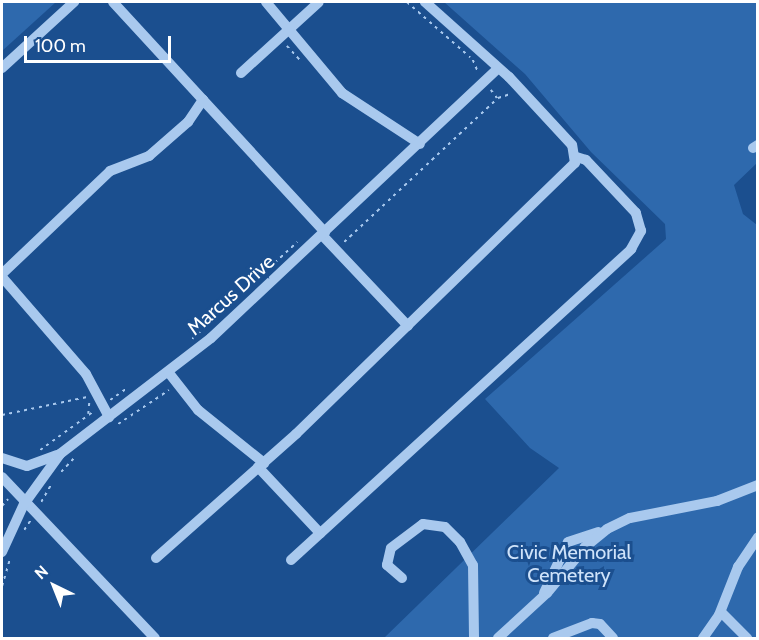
<!DOCTYPE html>
<style>
body{margin:0}
#map{position:relative;width:759px;height:640px;overflow:hidden;background:#1b4f8f;font-family:Cabin,sans-serif}
div>[style]{position:absolute}
.green>*{inset:0;background:#2e69ad}
.path>*{height:1.5px;margin-top:-0.75px;transform-origin:0;background:repeating-linear-gradient(90deg,#a9c9ee 0 3px,transparent 0 7.5px)}
.minor>*{height:10px;margin:-5px;padding:0 5px;transform-origin:5px;border-radius:5px;background:#a9c9ee}
span{translate:-50% -50%;white-space:nowrap;text-align:center;line-height:1.15;-webkit-text-stroke:6px #1b4f8f;paint-order:stroke}
.street-label{font-size:20px;color:#fff}
.park-label{font-size:20px;color:#cfe3fa}
.frame{position:absolute;inset:0;border:3px solid #fff;pointer-events:none}
.north{position:absolute;left:24px;top:556px;width:60px;height:60px;-webkit-text-stroke:4px #1b4f8f;paint-order:stroke;rotate:317deg;font-size:16px;font-weight:700;line-height:24px;text-align:center;color:#fff}
.north::after{content:'';display:block;margin:auto;width:21px;height:27px;background:#fff;clip-path:polygon(50% 0,100% 100%,50% 72%,0 100%)}
.scale{position:absolute;left:24px;top:36px;width:147px;height:27px;box-sizing:border-box;border:3px solid #fff;border-top:0;padding-left:8px;font-size:18px;line-height:21px;white-space:nowrap;color:#fff;-webkit-text-stroke:4px #1b4f8f;paint-order:stroke}
</style>
<div id="map">
<div class="green">
<i style="clip-path:polygon(2px 2px,56px 2px,2px 51px)"></i>
<i style="clip-path:polygon(444px 2px,757px 2px,757px 163px,734px 185px,743px 214px,757px 225px,757px 638px,384px 638px,559px 468px,530px 448px,485px 399px,666px 239px,665px 224px,591px 152px,525px 74px)"></i>
</div>
<div class="path">
<i style="left:407px;top:2px;width:84px;rotate:41.1deg"></i>
<i style="left:287px;top:46px;width:19px;rotate:47deg"></i>
<i style="left:473px;top:60px;width:13px;rotate:67deg"></i>
<i style="left:491px;top:90px;width:10px;rotate:53deg"></i>
<i style="left:344px;top:242px;width:211px;rotate:-43.1deg"></i>
<i style="left:498px;top:98px;width:13px;rotate:-18deg"></i>
<i style="left:192px;top:339px;width:143px;rotate:-42.7deg"></i>
<i style="left:110px;top:400px;width:19px;rotate:-35deg"></i>
<i style="left:88px;top:414px;width:11px;rotate:-85deg"></i>
<i style="left:2px;top:415px;width:87px;rotate:-12deg"></i>
<i style="left:118px;top:424px;width:61px;rotate:-33.7deg"></i>
<i style="left:40px;top:450px;width:67px;rotate:-35.8deg"></i>
<i style="left:61px;top:472px;width:19px;rotate:-47deg"></i>
<i style="left:41px;top:502px;width:20px;rotate:-60deg"></i>
<i style="left:2px;top:506px;width:9px;rotate:-49deg"></i>
<i style="left:24px;top:530px;width:11px;rotate:-56deg"></i>
<i style="left:2px;top:586px;width:29px;rotate:-74deg"></i>
</div>
<div class="minor">
<i style="left:113px;top:2px;width:133px;rotate:47.4deg"></i>
<i style="left:266px;top:2px;width:119px;rotate:50.1deg"></i>
<i style="left:342px;top:93px;width:93px;rotate:33.2deg"></i>
<i style="left:2px;top:68px;width:98px;rotate:-42.5deg"></i>
<i style="left:241px;top:73px;width:105px;rotate:-42.3deg"></i>
<i style="left:753px;top:148px;width:6px;rotate:-31deg"></i>
<i style="left:322px;top:235px;width:125px;rotate:46.6deg"></i>
<i style="left:2px;top:274px;width:149px;rotate:-43.6deg"></i>
<i style="left:110px;top:171px;width:42px;rotate:-21deg"></i>
<i style="left:149px;top:156px;width:52px;rotate:-41.1deg"></i>
<i style="left:188px;top:122px;width:27px;rotate:-56deg"></i>
<i style="left:203px;top:100px;width:180px;rotate:47.3deg"></i>
<i style="left:2px;top:277px;width:128px;rotate:49.1deg"></i>
<i style="left:86px;top:374px;width:49px;rotate:61.9deg"></i>
<i style="left:169px;top:373px;width:47px;rotate:51.9deg"></i>
<i style="left:198px;top:410px;width:85px;rotate:38.8deg"></i>
<i style="left:2px;top:458px;width:26px;rotate:18deg"></i>
<i style="left:27px;top:466px;width:32px;rotate:-20deg"></i>
<i style="left:258px;top:467px;width:91px;rotate:46.8deg"></i>
<i style="left:2px;top:477px;width:222px;rotate:46.5deg"></i>
<i style="left:2px;top:552px;width:53px;rotate:-65.4deg"></i>
<i style="left:24px;top:504px;width:62px;rotate:-54.2deg"></i>
<i style="left:60px;top:454px;width:190px;rotate:-37.5deg"></i>
<i style="left:211px;top:338px;width:393px;rotate:-43.2deg"></i>
<i style="left:156px;top:558px;width:187px;rotate:-41.5deg"></i>
<i style="left:296px;top:434px;width:389px;rotate:-44.2deg"></i>
<i style="left:575px;top:163px;width:18px;rotate:-99deg"></i>
<i style="left:572px;top:145px;width:93px;rotate:-132.8deg"></i>
<i style="left:509px;top:77px;width:113px;rotate:-138.2deg"></i>
<i style="left:291px;top:560px;width:461px;rotate:-42.4deg"></i>
<i style="left:631px;top:249px;width:21px;rotate:-61deg"></i>
<i style="left:641px;top:231px;width:19px;rotate:-106deg"></i>
<i style="left:636px;top:213px;width:73px;rotate:-133.3deg"></i>
<i style="left:586px;top:160px;width:10px;rotate:-163deg"></i>
<i style="left:402px;top:578px;width:20px;rotate:-139deg"></i>
<i style="left:387px;top:565px;width:17px;rotate:-77deg"></i>
<i style="left:391px;top:548px;width:40px;rotate:-37deg"></i>
<i style="left:423px;top:524px;width:22px;rotate:8deg"></i>
<i style="left:445px;top:527px;width:21px;rotate:45deg"></i>
<i style="left:460px;top:542px;width:26px;rotate:61deg"></i>
<i style="left:473px;top:565px;width:73px;rotate:89.2deg"></i>
<i style="left:544px;top:593px;width:56px;rotate:-64.8deg"></i>
<i style="left:568px;top:542px;width:32px;rotate:-18deg"></i>
<i style="left:721px;top:612px;width:37px;rotate:45deg"></i>
<i style="left:498px;top:638px;width:67px;rotate:-42.6deg"></i>
<i style="left:547px;top:593px;width:60px;rotate:-50.4deg"></i>
<i style="left:585px;top:547px;width:28px;rotate:-39deg"></i>
<i style="left:607px;top:529px;width:25px;rotate:-26deg"></i>
<i style="left:630px;top:518px;width:89px;rotate:-11.1deg"></i>
<i style="left:717px;top:501px;width:44px;rotate:-21.3deg"></i>
<i style="left:553px;top:638px;width:42px;rotate:-21deg"></i>
<i style="left:592px;top:623px;width:8px;rotate:7deg"></i>
<i style="left:600px;top:624px;width:19px;rotate:47deg"></i>
<i style="left:703px;top:638px;width:28px;rotate:-55deg"></i>
<i style="left:719px;top:615px;width:52px;rotate:-68.4deg"></i>
<i style="left:738px;top:567px;width:36px;rotate:-56deg"></i>
</div>
<div class="street-label">
<span style="left:231px;top:295px;rotate:-42deg">Marcus Drive</span>
</div>
<div class="park-label">
<span style="left:569px;top:564px">Civic Memorial<br>Cemetery</span>
</div>
<div class="frame"></div>
<div class="north">N</div>
<div class="scale">100 m</div>
</div>
